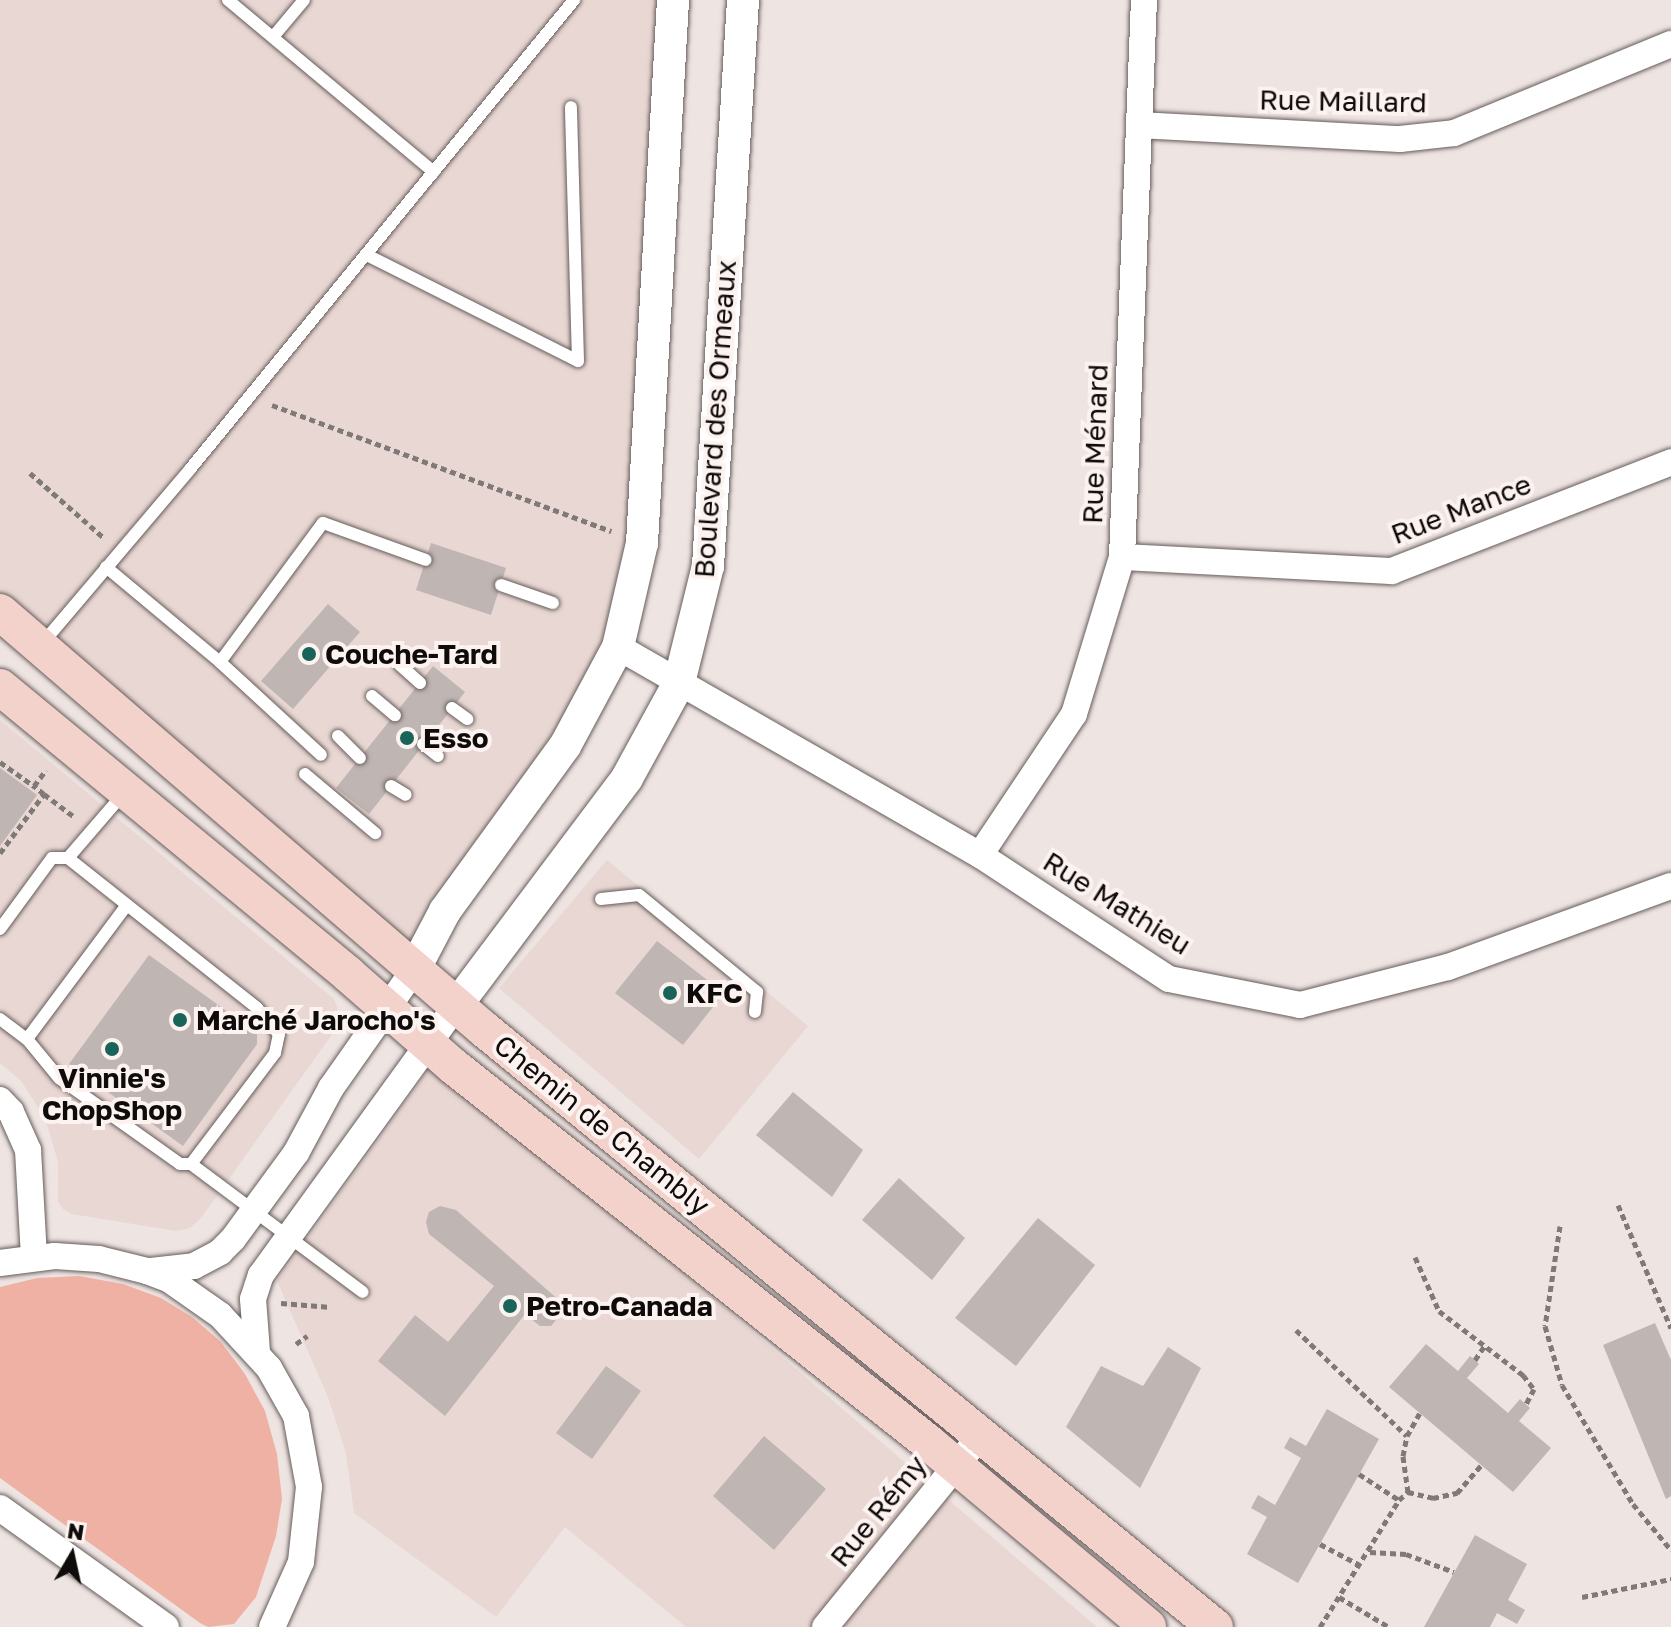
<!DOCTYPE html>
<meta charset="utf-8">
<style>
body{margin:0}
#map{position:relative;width:1671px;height:1627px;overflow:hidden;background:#eee4e2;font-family:"Golos Text",sans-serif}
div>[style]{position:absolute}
.built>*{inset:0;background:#e9d7d3}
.green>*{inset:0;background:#efb1a4}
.building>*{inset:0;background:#bfb5b3}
.path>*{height:5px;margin-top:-2.5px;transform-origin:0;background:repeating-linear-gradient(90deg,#7f7977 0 6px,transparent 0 10px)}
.roads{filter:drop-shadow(0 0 2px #655d5b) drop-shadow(0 0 2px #655d5b)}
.service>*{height:12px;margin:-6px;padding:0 6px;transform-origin:6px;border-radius:6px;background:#fff}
.minor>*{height:26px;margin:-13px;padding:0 13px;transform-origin:13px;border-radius:13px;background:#fff}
.tertiary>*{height:32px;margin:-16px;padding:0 16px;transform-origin:16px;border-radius:16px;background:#fff}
.secondary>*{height:36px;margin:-18px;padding:0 18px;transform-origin:18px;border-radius:18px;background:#f4d2cc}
.dots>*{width:22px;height:22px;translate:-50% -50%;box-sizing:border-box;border:4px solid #fcf2f0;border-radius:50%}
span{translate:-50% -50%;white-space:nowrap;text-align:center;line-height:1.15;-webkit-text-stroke:8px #fcf2f0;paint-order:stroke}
.street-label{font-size:28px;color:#0e0b0a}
.poi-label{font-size:28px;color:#0e0b0a;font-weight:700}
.left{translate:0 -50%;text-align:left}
.north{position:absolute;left:32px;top:1515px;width:80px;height:80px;-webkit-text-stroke:6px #fcf2f0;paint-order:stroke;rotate:9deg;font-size:22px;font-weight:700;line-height:32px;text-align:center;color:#0e0b0a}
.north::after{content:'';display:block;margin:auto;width:28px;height:36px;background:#0e0b0a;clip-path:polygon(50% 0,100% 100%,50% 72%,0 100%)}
</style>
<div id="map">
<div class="built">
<i style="clip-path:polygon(0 0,673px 0,618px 647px,414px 970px,0 612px)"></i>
<i style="clip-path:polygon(0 720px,333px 998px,337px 1006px,338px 1026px,201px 1218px,190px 1228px,176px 1231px,72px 1214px,63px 1209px,58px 1202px,58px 1162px,45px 1118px,21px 1081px,0 1063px)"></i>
<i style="clip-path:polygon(607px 860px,808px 1026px,699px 1159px,499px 988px)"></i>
<i style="clip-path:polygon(436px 1060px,1097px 1627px,686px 1627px,565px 1527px,496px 1617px,354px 1513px,346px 1453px,328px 1397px,277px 1281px)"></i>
</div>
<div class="green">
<i style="clip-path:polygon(79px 1276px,123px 1284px,161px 1298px,192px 1317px,221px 1342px,245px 1374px,265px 1411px,277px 1454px,282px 1499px,276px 1536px,256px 1597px,234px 1624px,208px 1627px,200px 1623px,0 1478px,0 1287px,37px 1278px)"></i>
</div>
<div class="building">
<i style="clip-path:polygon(431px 543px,506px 568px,491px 615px,416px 590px)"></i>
<i style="clip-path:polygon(328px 604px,360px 632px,293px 709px,261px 681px)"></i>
<i style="clip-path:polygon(433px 666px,465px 692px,369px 814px,336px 788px)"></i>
<i style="clip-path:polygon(0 768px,37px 795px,0 846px)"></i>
<i style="clip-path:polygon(657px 941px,724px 993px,683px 1045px,615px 993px)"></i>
<i style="clip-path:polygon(149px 955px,257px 1033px,257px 1044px,183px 1146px,69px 1064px)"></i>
<i style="clip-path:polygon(793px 1092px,863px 1150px,832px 1197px,756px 1135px)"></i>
<i style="clip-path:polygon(899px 1178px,965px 1238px,932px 1280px,862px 1220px)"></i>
<i style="clip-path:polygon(440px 1206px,456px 1210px,561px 1302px,562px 1313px,551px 1326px,540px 1326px,525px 1314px,445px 1416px,378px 1361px,415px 1315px,448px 1342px,494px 1286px,429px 1234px,426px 1222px,429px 1212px)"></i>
<i style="clip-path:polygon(1038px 1218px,1095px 1265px,1016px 1366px,955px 1318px)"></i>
<i style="clip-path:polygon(1655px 1323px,1671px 1360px,1671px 1496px,1666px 1499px,1603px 1345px)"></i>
<i style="clip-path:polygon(1426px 1344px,1458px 1371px,1470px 1356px,1475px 1360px,1479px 1364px,1467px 1378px,1508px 1413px,1520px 1399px,1530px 1408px,1519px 1421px,1551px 1448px,1513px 1492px,1389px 1387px)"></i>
<i style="clip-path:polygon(1168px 1347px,1201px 1368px,1140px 1488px,1066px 1427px,1101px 1366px,1143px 1386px)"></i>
<i style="clip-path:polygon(606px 1366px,641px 1391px,592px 1459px,556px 1433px)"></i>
<i style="clip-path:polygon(1327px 1409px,1379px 1439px,1298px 1583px,1247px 1554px,1267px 1517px,1251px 1508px,1258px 1495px,1275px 1505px,1301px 1458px,1284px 1448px,1290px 1437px,1306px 1446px)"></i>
<i style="clip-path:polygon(764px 1436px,826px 1489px,774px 1550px,713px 1496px)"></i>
<i style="clip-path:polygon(1475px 1535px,1527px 1564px,1508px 1600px,1525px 1610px,1517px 1624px,1497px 1613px,1490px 1627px,1424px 1627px)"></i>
</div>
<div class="path">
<i style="left:272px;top:405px;width:362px;rotate:20.4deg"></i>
<i style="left:30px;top:473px;width:98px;rotate:41.3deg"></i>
<i style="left:0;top:762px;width:42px;rotate:35.2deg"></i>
<i style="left:44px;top:794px;width:39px;rotate:37deg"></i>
<i style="left:0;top:853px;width:74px;rotate:-53.3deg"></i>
<i style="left:44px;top:794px;width:13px;rotate:-141deg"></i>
<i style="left:34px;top:786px;width:20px;rotate:-53deg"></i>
<i style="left:1618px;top:1205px;width:134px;rotate:66.7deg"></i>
<i style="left:1560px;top:1226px;width:101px;rotate:98.5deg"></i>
<i style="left:1545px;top:1326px;width:61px;rotate:73.9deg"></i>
<i style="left:1562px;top:1385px;width:139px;rotate:59.2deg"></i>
<i style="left:1633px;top:1504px;width:60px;rotate:50.4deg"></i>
<i style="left:1415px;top:1257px;width:59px;rotate:66deg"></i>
<i style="left:1439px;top:1311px;width:106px;rotate:37.3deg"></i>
<i style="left:1523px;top:1375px;width:18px;rotate:52deg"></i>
<i style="left:1534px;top:1389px;width:17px;rotate:118deg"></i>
<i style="left:281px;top:1303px;width:50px;rotate:4.6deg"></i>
<i style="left:1296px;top:1330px;width:153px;rotate:43.7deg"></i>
<i style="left:296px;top:1344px;width:14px;rotate:-36deg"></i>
<i style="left:1475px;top:1360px;width:18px;rotate:-56deg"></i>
<i style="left:1359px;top:1474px;width:48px;rotate:33deg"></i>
<i style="left:1408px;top:1492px;width:26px;rotate:13deg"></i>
<i style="left:1433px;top:1498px;width:25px;rotate:-12deg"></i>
<i style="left:1457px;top:1493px;width:37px;rotate:-49deg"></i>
<i style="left:1408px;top:1492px;width:36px;rotate:-98deg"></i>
<i style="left:1403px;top:1456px;width:20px;rotate:-79deg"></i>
<i style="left:1407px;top:1436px;width:26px;rotate:-61deg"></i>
<i style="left:1320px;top:1544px;width:45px;rotate:27.7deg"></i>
<i style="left:1370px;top:1552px;width:36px;rotate:3deg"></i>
<i style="left:1406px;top:1554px;width:51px;rotate:20.6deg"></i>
<i style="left:1339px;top:1597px;width:58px;rotate:31deg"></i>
<i style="left:1582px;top:1597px;width:91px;rotate:-11.4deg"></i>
<i style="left:1320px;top:1627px;width:150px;rotate:-58.1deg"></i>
<i style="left:1399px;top:1500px;width:12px;rotate:-42deg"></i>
</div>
<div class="roads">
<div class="service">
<i style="left:228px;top:0;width:268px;rotate:39.9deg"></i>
<i style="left:273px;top:37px;width:48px;rotate:-50deg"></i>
<i style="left:367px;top:255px;width:236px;rotate:26.7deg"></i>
<i style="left:578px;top:361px;width:254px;rotate:-91.6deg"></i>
<i style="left:106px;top:567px;width:148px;rotate:39.8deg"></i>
<i style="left:220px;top:662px;width:137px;rotate:42.6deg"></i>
<i style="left:501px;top:585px;width:55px;rotate:19.1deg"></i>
<i style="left:41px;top:645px;width:232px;rotate:-49.7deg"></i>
<i style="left:191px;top:468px;width:605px;rotate:-50.7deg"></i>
<i style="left:220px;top:662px;width:173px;rotate:-53.5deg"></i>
<i style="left:323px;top:523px;width:109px;rotate:19.8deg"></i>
<i style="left:400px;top:665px;width:27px;rotate:42deg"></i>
<i style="left:372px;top:696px;width:30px;rotate:40deg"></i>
<i style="left:452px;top:708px;width:19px;rotate:36deg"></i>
<i style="left:338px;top:736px;width:31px;rotate:45deg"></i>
<i style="left:423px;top:744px;width:19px;rotate:39deg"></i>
<i style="left:305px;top:774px;width:92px;rotate:40.1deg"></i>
<i style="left:391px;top:786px;width:17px;rotate:31deg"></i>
<i style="left:68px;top:858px;width:241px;rotate:38.4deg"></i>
<i style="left:257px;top:1008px;width:34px;rotate:50deg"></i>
<i style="left:279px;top:1034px;width:19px;rotate:102deg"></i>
<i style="left:275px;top:1053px;width:139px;rotate:127.1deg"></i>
<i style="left:601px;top:899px;width:38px;rotate:-6deg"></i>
<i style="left:639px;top:895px;width:153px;rotate:39.4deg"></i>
<i style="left:757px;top:992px;width:20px;rotate:96deg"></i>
<i style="left:0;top:929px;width:88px;rotate:-53.8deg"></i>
<i style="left:52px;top:858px;width:16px"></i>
<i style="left:68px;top:858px;width:84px;rotate:-49.3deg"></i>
<i style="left:0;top:1019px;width:34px;rotate:37deg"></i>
<i style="left:27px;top:1039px;width:50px;rotate:50.6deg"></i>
<i style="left:59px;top:1078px;width:148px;rotate:35.4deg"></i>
<i style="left:180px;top:1164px;width:11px"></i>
<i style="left:191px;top:1164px;width:214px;rotate:36.7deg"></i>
<i style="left:27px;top:1039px;width:167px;rotate:-53.3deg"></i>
</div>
<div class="minor">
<i style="left:1139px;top:125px;width:261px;rotate:3.1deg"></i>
<i style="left:1400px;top:139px;width:54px;rotate:-6.3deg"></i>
<i style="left:1454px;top:133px;width:235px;rotate:-22.3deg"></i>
<i style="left:1122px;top:557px;width:270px;rotate:3deg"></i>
<i style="left:1392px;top:571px;width:300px;rotate:-21.3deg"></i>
<i style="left:618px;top:647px;width:418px;rotate:29.9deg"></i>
<i style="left:980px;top:855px;width:226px;rotate:33.3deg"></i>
<i style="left:1169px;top:979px;width:134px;rotate:11.2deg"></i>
<i style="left:1300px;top:1005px;width:153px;rotate:-14.4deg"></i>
<i style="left:1448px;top:967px;width:237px;rotate:-20deg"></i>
<i style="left:980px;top:855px;width:169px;rotate:-56.3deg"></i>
<i style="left:1074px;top:714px;width:164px;rotate:-73deg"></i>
<i style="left:1122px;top:557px;width:557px;rotate:-87.74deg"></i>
<i style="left:0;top:1100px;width:16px;rotate:47deg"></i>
<i style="left:11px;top:1112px;width:42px;rotate:65.9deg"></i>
<i style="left:28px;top:1150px;width:107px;rotate:86.8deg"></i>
<i style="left:0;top:1263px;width:55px;rotate:-7.3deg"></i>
<i style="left:55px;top:1256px;width:44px;rotate:3.9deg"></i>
<i style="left:99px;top:1259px;width:49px;rotate:14deg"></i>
<i style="left:147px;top:1271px;width:25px;rotate:21deg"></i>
<i style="left:170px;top:1280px;width:61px;rotate:35deg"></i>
<i style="left:220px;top:1315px;width:72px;rotate:47.2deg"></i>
<i style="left:269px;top:1368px;width:55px;rotate:60.6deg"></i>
<i style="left:296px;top:1416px;width:72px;rotate:79.6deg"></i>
<i style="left:309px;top:1487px;width:75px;rotate:96.1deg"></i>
<i style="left:301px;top:1562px;width:71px;rotate:114deg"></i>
<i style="left:151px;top:1271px;width:43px;rotate:-6.6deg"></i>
<i style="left:194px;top:1266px;width:30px;rotate:-28deg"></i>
<i style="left:220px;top:1252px;width:18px;rotate:-45deg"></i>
<i style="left:233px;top:1239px;width:107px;rotate:-53.8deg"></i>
<i style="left:296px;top:1153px;width:74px;rotate:-61.7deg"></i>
<i style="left:331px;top:1088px;width:144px;rotate:-54.9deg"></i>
<i style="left:257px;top:1352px;width:53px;rotate:-94.3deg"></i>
<i style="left:253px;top:1299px;width:25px;rotate:-72deg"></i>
<i style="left:261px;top:1275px;width:332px;rotate:-54.1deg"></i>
<i style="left:0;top:1508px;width:204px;rotate:35.6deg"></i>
<i style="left:825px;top:1627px;width:247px;rotate:-50.9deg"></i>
</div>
<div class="tertiary">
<i style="left:414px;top:970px;width:67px;rotate:-62.3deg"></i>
<i style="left:445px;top:911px;width:204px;rotate:-54deg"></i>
<i style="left:565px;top:746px;width:112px;rotate:-61.8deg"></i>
<i style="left:618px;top:647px;width:107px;rotate:-77deg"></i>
<i style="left:642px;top:543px;width:544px;rotate:-86.73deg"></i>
<i style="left:456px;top:1006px;width:285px;rotate:-53.1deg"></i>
<i style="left:627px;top:778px;width:108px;rotate:-61.3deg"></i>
<i style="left:679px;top:683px;width:121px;rotate:-76.1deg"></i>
<i style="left:708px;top:566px;width:567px;rotate:-86.46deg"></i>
</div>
<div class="secondary">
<i style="left:0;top:612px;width:640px;rotate:40.76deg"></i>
<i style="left:485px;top:1030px;width:943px;rotate:39.28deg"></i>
<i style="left:0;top:687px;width:452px;rotate:39.5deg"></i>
<i style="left:349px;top:975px;width:138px;rotate:41.2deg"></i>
<i style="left:453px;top:1066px;width:607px;rotate:38.38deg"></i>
<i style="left:929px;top:1443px;width:286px;rotate:40deg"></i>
</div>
</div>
<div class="dots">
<i style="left:309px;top:654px;background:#196359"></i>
<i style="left:407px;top:738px;background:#196359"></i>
<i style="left:670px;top:993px;background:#196359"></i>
<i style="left:180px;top:1020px;background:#196359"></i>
<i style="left:112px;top:1049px;background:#196359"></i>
<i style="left:510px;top:1306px;background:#196359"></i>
</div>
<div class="street-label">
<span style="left:1343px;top:101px;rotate:1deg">Rue Maillard</span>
<span style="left:715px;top:419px;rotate:-86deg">Boulevard des Ormeaux</span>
<span style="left:1095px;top:444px;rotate:-88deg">Rue Ménard</span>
<span style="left:1461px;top:509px;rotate:-21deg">Rue Mance</span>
<span style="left:1117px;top:903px;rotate:32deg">Rue Mathieu</span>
<span style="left:602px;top:1125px;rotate:39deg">Chemin de Chambly</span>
<span style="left:878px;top:1511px;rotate:-51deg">Rue Rémy</span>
</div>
<div class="poi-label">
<span class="left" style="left:325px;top:654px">Couche-Tard</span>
<span class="left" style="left:423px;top:738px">Esso</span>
<span class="left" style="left:686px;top:993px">KFC</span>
<span class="left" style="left:196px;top:1020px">Marché Jarocho's</span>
<span style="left:112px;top:1094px">Vinnie's<br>ChopShop</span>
<span class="left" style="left:526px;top:1306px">Petro-Canada</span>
</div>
<div class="north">N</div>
</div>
